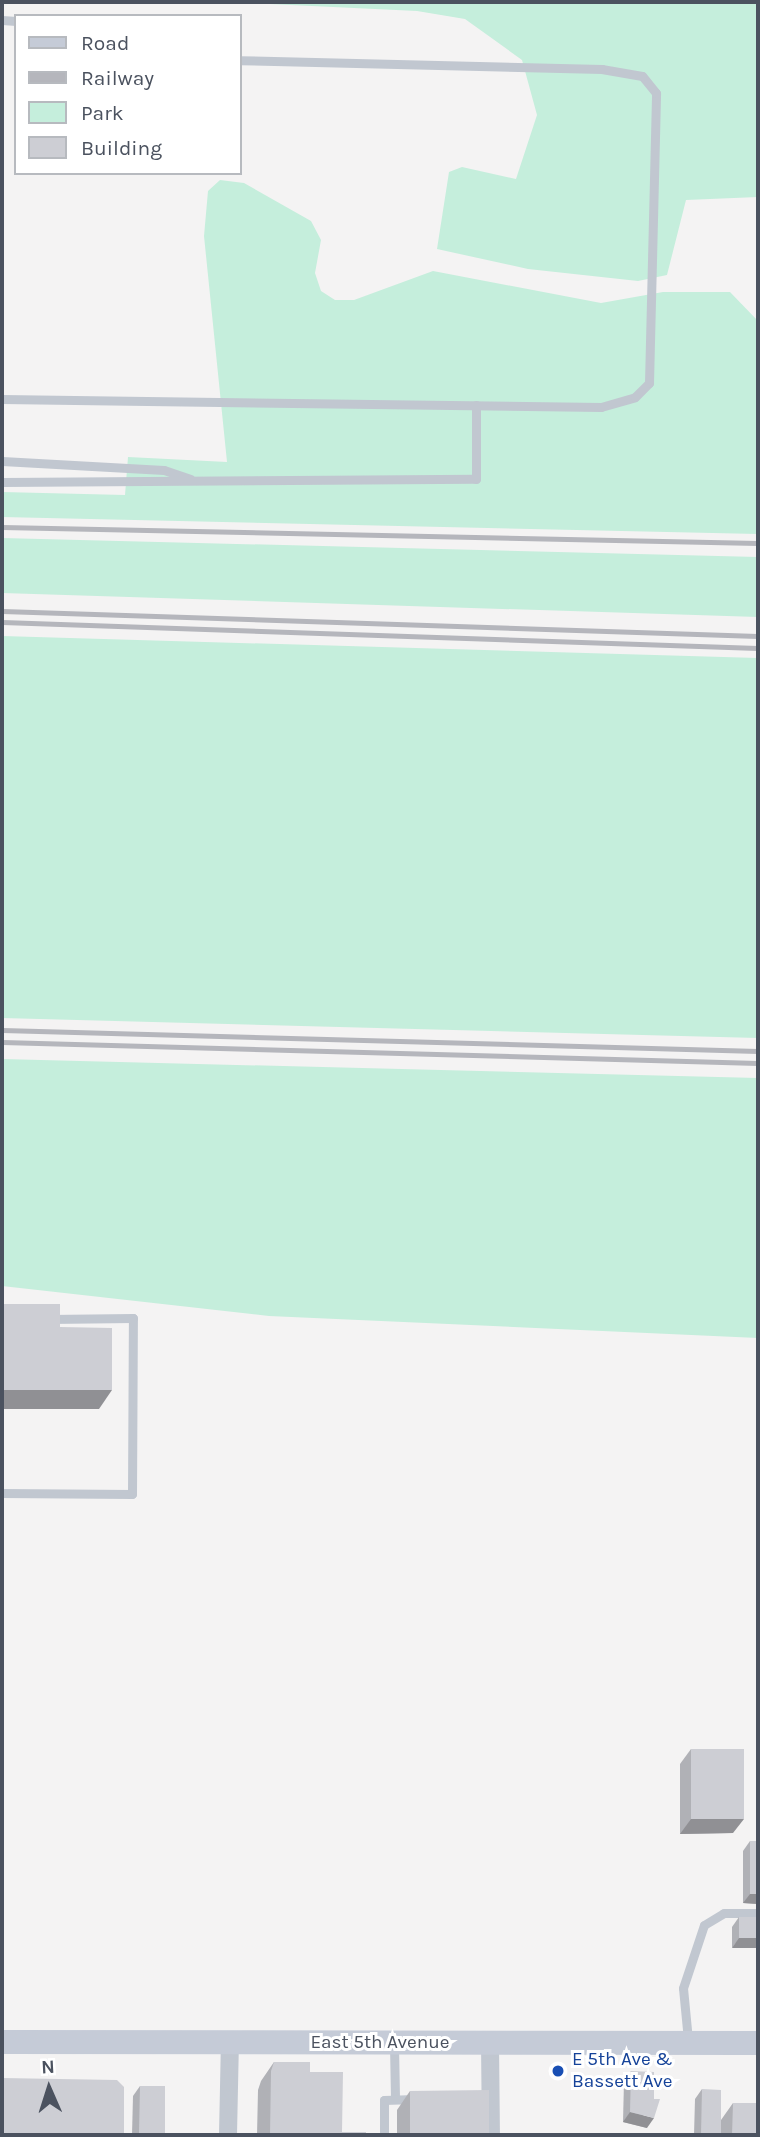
<!DOCTYPE html>
<style>
body{margin:0}
#map{position:relative;width:760px;height:2137px;overflow:hidden;background:#f4f3f3;font-family:Karla,sans-serif}
div>[style]{position:absolute}
.green>*{inset:0;background:#c5eedc}
.lane>*{height:9px;margin:-4.5px;padding:0 4.5px;transform-origin:4.5px;border-radius:4.5px;background:#c1c7d0}
.street>*{height:18px;margin:-9px;padding:0 9px;transform-origin:9px;border-radius:9px;background:#c1c7d0}
.secondary>*{height:24px;margin:-12px;padding:0 12px;transform-origin:12px;border-radius:12px;background:#c5cbd7}
.rail>*{height:5px;margin:-2.5px;padding:0 2.5px;transform-origin:2.5px;border-radius:2.5px;background:#b5b6bc}
.wall>*{inset:0;background:#b0b1b6}
.shaded-wall>*{inset:0;background:#909094}
.building>*{inset:0;background:#cdced4}
.dots>*{width:19px;height:19px;translate:-50% -50%;box-sizing:border-box;border:4px solid #fff;border-radius:50%}
span{translate:-50% -50%;white-space:nowrap;text-align:center;line-height:1.15;-webkit-text-stroke:6px #fff;paint-order:stroke}
.street-label{font-size:19px;color:#4b525f}
.transit-label{font-size:19px;color:#164399}
.left{translate:0 -50%;text-align:left}
.frame{position:absolute;inset:0;border:4px solid #4b525f;pointer-events:none}
.legend{position:absolute;left:14px;top:14px;width:228px;height:161px;box-sizing:border-box;background:#fff;border:2px solid #b7babf;margin:0;padding:9px 12px;list-style:none;font-size:21px;color:#4b525f}
.legend li{display:flex;align-items:center;gap:14px;height:35px}
.legend b{width:35px;border:2px solid #b7babf}
.north{position:absolute;left:14px;top:2053px;width:70px;height:70px;-webkit-text-stroke:5px #fff;paint-order:stroke;rotate:357deg;font-size:19px;font-weight:700;line-height:28px;text-align:center;color:#4b525f}
.north::after{content:'';display:block;margin:auto;width:24px;height:32px;background:#4b525f;clip-path:polygon(50% 0,100% 100%,50% 72%,0 100%)}
</style>
<div id="map">
<div class="green">
<div style="clip-path:polygon(226px 2px,758px 2px,758px 197px,686px 200px,667px 275px,638px 281px,528px 269px,437px 249px,449px 172px,462px 167px,516px 179px,537px 115px,522px 60px,465px 19px,417px 11px)"></div>
<div style="clip-path:polygon(220px 180px,244px 183px,311px 221px,321px 240px,315px 273px,321px 291px,335px 300px,354px 300px,433px 271px,601px 303px,663px 292px,730px 292px,758px 321px,758px 534px,2px 517px,2px 492px,125px 495px,128px 457px,227px 462px,204px 236px,208px 191px)"></div>
<div style="clip-path:polygon(2px 538px,758px 557px,758px 617px,2px 593px)"></div>
<div style="clip-path:polygon(2px 636px,758px 658px,758px 1038px,2px 1018px)"></div>
<div style="clip-path:polygon(2px 1059px,758px 1078px,758px 1338px,269px 1316px,2px 1286px)"></div>
</div>
<div class="lane">
<div style="left:2px;top:20px;width:14px;rotate:4deg"></div>
<div style="left:2px;top:399px;width:599px;rotate:0.77deg"></div>
<div style="left:601px;top:407px;width:35px;rotate:-16deg"></div>
<div style="left:635px;top:397px;width:20px;rotate:-45deg"></div>
<div style="left:649px;top:383px;width:290px;rotate:-88.6deg"></div>
<div style="left:656px;top:93px;width:22px;rotate:-129deg"></div>
<div style="left:642px;top:76px;width:41px;rotate:-170.1deg"></div>
<div style="left:602px;top:69px;width:362px;rotate:-178.6deg"></div>
<div style="left:2px;top:461px;width:162px;rotate:3.2deg"></div>
<div style="left:164px;top:470px;width:28px;rotate:19deg"></div>
<div style="left:2px;top:482px;width:474px;rotate:-0.4deg"></div>
<div style="left:476px;top:479px;width:74px;rotate:-90deg"></div>
<div style="left:2px;top:1493px;width:130px;rotate:0.4deg"></div>
<div style="left:132px;top:1494px;width:176px;rotate:-89.7deg"></div>
<div style="left:133px;top:1318px;width:84px;rotate:179.3deg"></div>
<div style="left:688px;top:2040px;width:52px;rotate:-95.5deg"></div>
<div style="left:683px;top:1988px;width:66px;rotate:-71.6deg"></div>
<div style="left:704px;top:1925px;width:23px;rotate:-31deg"></div>
<div style="left:724px;top:1913px;width:34px"></div>
<div style="left:394px;top:2045px;width:54px;rotate:88.9deg"></div>
<div style="left:384px;top:2135px;width:35px;rotate:-90deg"></div>
<div style="left:384px;top:2100px;width:31px;rotate:-2deg"></div>
</div>
<div class="street">
<div style="left:490px;top:2043px;width:92px;rotate:89.4deg"></div>
<div style="left:228px;top:2135px;width:92px;rotate:-88.8deg"></div>
</div>
<div class="secondary">
<div style="left:2px;top:2042px;width:756px;rotate:0.08deg"></div>
</div>
<div class="rail">
<div style="left:2px;top:527px;width:756px;rotate:1.21deg"></div>
<div style="left:2px;top:611px;width:756px;rotate:1.89deg"></div>
<div style="left:2px;top:622px;width:756px;rotate:1.97deg"></div>
<div style="left:2px;top:1030px;width:756px;rotate:1.59deg"></div>
<div style="left:2px;top:1042px;width:756px;rotate:1.59deg"></div>
</div>
<div class="wall">
<div style="clip-path:polygon(691px 1749px,733px 1833px,680px 1834px,680px 1764px)"></div>
<div style="clip-path:polygon(750px 1841px,758px 1841px,758px 1904px,743px 1903px,743px 1851px)"></div>
<div style="clip-path:polygon(739px 1917px,758px 1917px,732px 1948px,732px 1927px)"></div>
<div style="clip-path:polygon(274px 2062px,310px 2072px,342px 2132px,366px 2135px,257px 2135px,258px 2090px,261px 2081px)"></div>
<div style="clip-path:polygon(631px 2071px,647px 2128px,623px 2122px,624px 2081px)"></div>
<div style="clip-path:polygon(140px 2086px,165px 2134px,164px 2135px,132px 2135px,133px 2096px)"></div>
<div style="clip-path:polygon(702px 2089px,721px 2120px,733px 2103px,758px 2135px,694px 2135px,695px 2099px)"></div>
<div style="clip-path:polygon(410px 2091px,489px 2135px,397px 2135px,397px 2110px)"></div>
</div>
<div class="shaded-wall">
<div style="clip-path:polygon(2px 1390px,112px 1390px,99px 1409px,2px 1409px)"></div>
<div style="clip-path:polygon(691px 1819px,744px 1819px,733px 1833px,680px 1834px)"></div>
<div style="clip-path:polygon(750px 1894px,758px 1894px,758px 1904px,743px 1903px)"></div>
<div style="clip-path:polygon(739px 1938px,758px 1938px,758px 1948px,732px 1948px)"></div>
<div style="clip-path:polygon(630px 2112px,654px 2118px,647px 2128px,623px 2122px)"></div>
</div>
<div class="building">
<div style="clip-path:polygon(2px 1304px,60px 1304px,60px 1327px,112px 1328px,112px 1390px,2px 1390px)"></div>
<div style="clip-path:polygon(691px 1749px,744px 1749px,744px 1819px,691px 1819px)"></div>
<div style="clip-path:polygon(750px 1841px,758px 1841px,758px 1894px,750px 1894px)"></div>
<div style="clip-path:polygon(739px 1917px,758px 1917px,758px 1938px,739px 1938px)"></div>
<div style="clip-path:polygon(274px 2062px,310px 2062px,310px 2072px,343px 2072px,342px 2132px,366px 2132px,366px 2135px,270px 2135px,271px 2071px)"></div>
<div style="clip-path:polygon(631px 2071px,654px 2072px,654px 2099px,660px 2099px,654px 2118px,630px 2112px)"></div>
<div style="clip-path:polygon(2px 2078px,117px 2080px,124px 2087px,124px 2135px,2px 2135px)"></div>
<div style="clip-path:polygon(140px 2086px,165px 2086px,165px 2134px,139px 2134px)"></div>
<div style="clip-path:polygon(702px 2089px,721px 2090px,721px 2135px,701px 2135px)"></div>
<div style="clip-path:polygon(489px 2090px,489px 2135px,410px 2135px,410px 2091px)"></div>
<div style="clip-path:polygon(733px 2103px,758px 2103px,758px 2135px,732px 2135px)"></div>
</div>
<div class="dots">
<div style="left:558px;top:2071px;background:#1a4fb4"></div>
</div>
<div class="street-label">
<span style="left:380px;top:2043px">East 5th Avenue</span>
</div>
<div class="transit-label">
<span class="left" style="left:572px;top:2071px">E 5th Ave &amp;<br>Bassett Ave</span>
</div>
<div class="frame"></div>
<ul class="legend">
<li><b style="height:9px;background:#c5cbd7"></b>Road</li>
<li><b style="height:9px;background:#b5b6bc"></b>Railway</li>
<li><b style="height:19px;background:#c5eedc"></b>Park</li>
<li><b style="height:19px;background:#cdced4"></b>Building</li>
</ul>
<div class="north">N</div>
</div>
